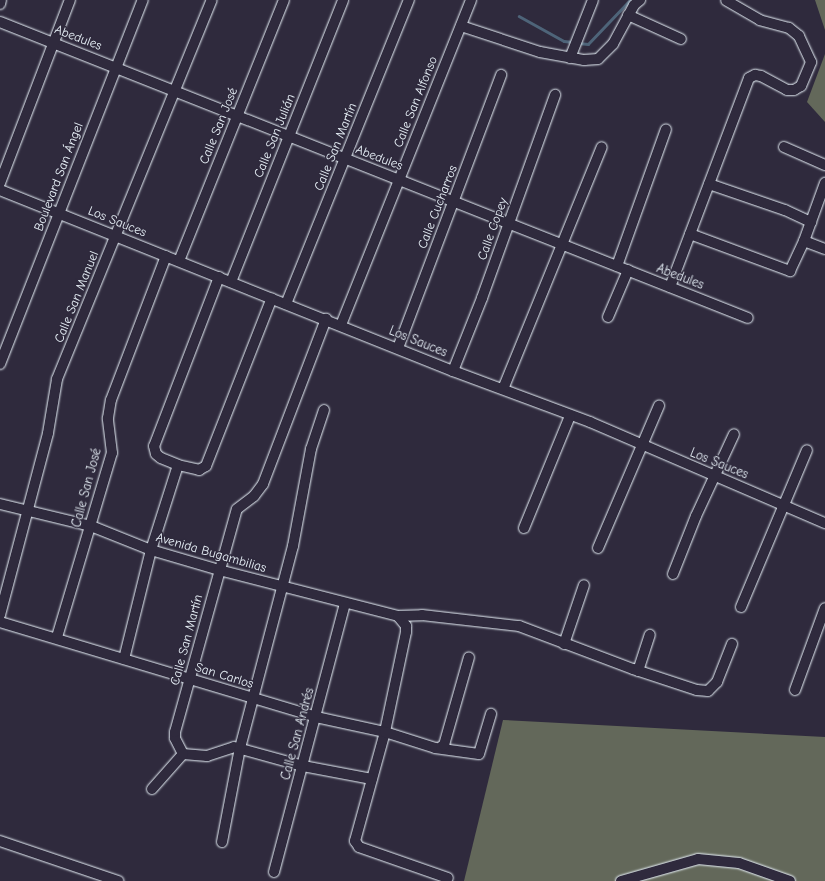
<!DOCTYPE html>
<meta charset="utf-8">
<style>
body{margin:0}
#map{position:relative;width:825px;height:881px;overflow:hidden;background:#2f2a3d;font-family:"Comic Neue",sans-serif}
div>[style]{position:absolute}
.green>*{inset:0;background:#63685a}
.stream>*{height:2.5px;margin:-1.25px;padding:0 1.25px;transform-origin:1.25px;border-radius:1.25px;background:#4e6479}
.roads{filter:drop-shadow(0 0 1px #e8f1f8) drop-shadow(0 0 1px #e8f1f8)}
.minor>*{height:10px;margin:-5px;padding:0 5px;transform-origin:5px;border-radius:5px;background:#2f2a3d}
span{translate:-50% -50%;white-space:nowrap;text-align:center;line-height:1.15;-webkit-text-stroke:3px #2f2a3d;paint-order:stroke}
.street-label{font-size:13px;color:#e8f1f8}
</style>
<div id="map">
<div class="green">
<div style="clip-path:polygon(815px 0,825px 0,825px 30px)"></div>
<div style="clip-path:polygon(825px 54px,825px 122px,807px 102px)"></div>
<div style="clip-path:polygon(503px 720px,825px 737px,825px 881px,464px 881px)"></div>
</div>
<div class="stream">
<div style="left:519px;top:16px;width:51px;rotate:29.1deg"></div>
<div style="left:564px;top:41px;width:9px;rotate:6deg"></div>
<div style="left:578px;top:43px;width:10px;rotate:6deg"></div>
<div style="left:588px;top:44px;width:61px;rotate:-46.3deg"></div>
</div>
<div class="roads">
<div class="minor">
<div style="left:0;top:4px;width:4px;rotate:-76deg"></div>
<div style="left:628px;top:15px;width:58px;rotate:24.4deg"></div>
<div style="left:0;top:22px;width:804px;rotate:21.59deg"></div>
<div style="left:461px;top:26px;width:83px;rotate:18.2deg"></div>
<div style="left:540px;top:52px;width:45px;rotate:10.3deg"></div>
<div style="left:584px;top:60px;width:14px;rotate:-4deg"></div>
<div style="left:598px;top:59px;width:21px;rotate:-45deg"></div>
<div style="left:613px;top:44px;width:44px;rotate:-61.7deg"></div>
<div style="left:634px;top:5px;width:8px;rotate:-40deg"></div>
<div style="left:570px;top:58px;width:62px;rotate:-68.4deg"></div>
<div style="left:784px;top:147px;width:45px;rotate:23.7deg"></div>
<div style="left:0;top:183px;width:196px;rotate:-69.1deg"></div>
<div style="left:709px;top:184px;width:80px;rotate:18.9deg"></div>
<div style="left:785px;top:210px;width:29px;rotate:25deg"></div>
<div style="left:0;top:190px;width:488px;rotate:21.8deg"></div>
<div style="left:453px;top:371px;width:146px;rotate:20.4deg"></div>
<div style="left:590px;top:422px;width:256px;rotate:23.3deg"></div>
<div style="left:690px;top:234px;width:107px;rotate:20.3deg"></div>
<div style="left:790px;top:271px;width:33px;rotate:-65deg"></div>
<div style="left:804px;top:241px;width:62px;rotate:-70.1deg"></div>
<div style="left:804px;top:241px;width:22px;rotate:21deg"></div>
<div style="left:179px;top:261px;width:281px;rotate:-68.1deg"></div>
<div style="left:617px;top:266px;width:145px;rotate:-70.3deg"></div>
<div style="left:219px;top:277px;width:181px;rotate:111deg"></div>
<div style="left:154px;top:446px;width:8px;rotate:76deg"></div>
<div style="left:156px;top:454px;width:6px;rotate:39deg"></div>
<div style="left:161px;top:458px;width:18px;rotate:22deg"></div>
<div style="left:178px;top:465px;width:22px;rotate:13deg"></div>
<div style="left:199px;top:470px;width:8px;rotate:-30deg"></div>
<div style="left:206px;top:466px;width:180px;rotate:-68.6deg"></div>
<div style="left:231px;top:282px;width:303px;rotate:-68.3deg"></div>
<div style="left:670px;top:287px;width:223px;rotate:-69.3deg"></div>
<div style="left:749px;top:78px;width:7px;rotate:-27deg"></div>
<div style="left:755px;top:75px;width:6px;rotate:9deg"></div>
<div style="left:761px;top:76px;width:30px;rotate:28deg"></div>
<div style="left:787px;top:90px;width:7px"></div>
<div style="left:794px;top:90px;width:8px;rotate:-30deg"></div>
<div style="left:801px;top:86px;width:26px;rotate:-67deg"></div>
<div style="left:811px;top:62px;width:29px;rotate:-115deg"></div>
<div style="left:799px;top:36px;width:13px;rotate:-141deg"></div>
<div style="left:789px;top:28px;width:30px;rotate:-165deg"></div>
<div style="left:760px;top:20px;width:39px;rotate:-150deg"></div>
<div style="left:286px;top:304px;width:328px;rotate:-68deg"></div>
<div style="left:608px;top:317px;width:51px;rotate:-66.9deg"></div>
<div style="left:341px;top:325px;width:350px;rotate:-68.2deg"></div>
<div style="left:398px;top:348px;width:292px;rotate:-69.3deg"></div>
<div style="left:0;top:364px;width:391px;rotate:-68.6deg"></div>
<div style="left:453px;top:371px;width:79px;rotate:-68.3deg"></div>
<div style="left:482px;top:298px;width:216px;rotate:-70.2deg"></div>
<div style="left:503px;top:389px;width:261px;rotate:-67.8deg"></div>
<div style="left:0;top:504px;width:94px;rotate:13.6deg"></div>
<div style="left:91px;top:526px;width:65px;rotate:21.8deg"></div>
<div style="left:151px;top:550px;width:71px;rotate:16.4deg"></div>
<div style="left:219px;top:570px;width:185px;rotate:14.4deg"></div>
<div style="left:398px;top:616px;width:13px;rotate:51deg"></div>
<div style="left:406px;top:626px;width:6px;rotate:90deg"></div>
<div style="left:406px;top:632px;width:102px;rotate:101.9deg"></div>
<div style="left:385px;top:732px;width:113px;rotate:105.4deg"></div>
<div style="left:355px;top:841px;width:7px;rotate:56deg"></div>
<div style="left:359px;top:847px;width:94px;rotate:19.2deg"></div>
<div style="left:524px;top:528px;width:121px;rotate:-67.7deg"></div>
<div style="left:598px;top:548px;width:155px;rotate:-66.8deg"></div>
<div style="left:673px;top:574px;width:62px;rotate:-68.4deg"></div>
<div style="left:696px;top:516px;width:90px;rotate:-65.1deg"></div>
<div style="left:741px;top:607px;width:170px;rotate:-67.2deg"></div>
<div style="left:0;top:615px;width:188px;rotate:-75.2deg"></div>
<div style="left:48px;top:433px;width:55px;rotate:-80.5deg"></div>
<div style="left:57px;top:379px;width:409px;rotate:-67.8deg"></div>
<div style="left:398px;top:616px;width:24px;rotate:-2deg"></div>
<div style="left:422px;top:615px;width:98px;rotate:6.5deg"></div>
<div style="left:519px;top:626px;width:122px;rotate:20.7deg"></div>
<div style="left:633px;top:669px;width:67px;rotate:18.2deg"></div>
<div style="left:697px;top:690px;width:11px;rotate:5deg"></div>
<div style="left:708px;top:691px;width:13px;rotate:-45deg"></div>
<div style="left:717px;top:682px;width:41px;rotate:-68.5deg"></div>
<div style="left:0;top:622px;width:330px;rotate:16.7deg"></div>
<div style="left:316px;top:717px;width:71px;rotate:12.3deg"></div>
<div style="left:385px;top:732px;width:52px;rotate:17.7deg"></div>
<div style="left:435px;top:748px;width:44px;rotate:7.8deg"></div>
<div style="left:479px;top:754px;width:42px;rotate:-73.3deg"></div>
<div style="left:57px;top:637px;width:192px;rotate:-73.4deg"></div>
<div style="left:112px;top:453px;width:35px;rotate:-97deg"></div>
<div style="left:108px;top:418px;width:18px;rotate:-81deg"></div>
<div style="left:111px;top:400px;width:154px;rotate:-69.1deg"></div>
<div style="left:564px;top:644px;width:62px;rotate:-71.3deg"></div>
<div style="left:124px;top:659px;width:112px;rotate:-76.1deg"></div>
<div style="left:151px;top:550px;width:89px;rotate:-72.4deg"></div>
<div style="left:638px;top:671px;width:38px;rotate:-72deg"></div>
<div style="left:795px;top:690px;width:87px;rotate:-69.9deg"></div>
<div style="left:441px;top:747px;width:4px;rotate:-34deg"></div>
<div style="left:444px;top:745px;width:91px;rotate:-74.1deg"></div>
<div style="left:183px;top:754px;width:24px;rotate:5deg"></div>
<div style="left:207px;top:756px;width:28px;rotate:-18deg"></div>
<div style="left:234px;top:747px;width:72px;rotate:15.4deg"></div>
<div style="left:303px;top:766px;width:70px;rotate:10.7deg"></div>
<div style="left:152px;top:789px;width:47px;rotate:-48.5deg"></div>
<div style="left:183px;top:754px;width:18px;rotate:-117deg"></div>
<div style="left:175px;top:738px;width:6px;rotate:-90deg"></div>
<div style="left:175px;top:732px;width:231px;rotate:-74.5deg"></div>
<div style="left:237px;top:509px;width:21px;rotate:-37deg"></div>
<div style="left:254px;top:496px;width:15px;rotate:-53deg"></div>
<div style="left:263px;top:484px;width:177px;rotate:-69.1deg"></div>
<div style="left:0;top:841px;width:125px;rotate:18.7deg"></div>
<div style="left:222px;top:842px;width:96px;rotate:-79.2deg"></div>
<div style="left:240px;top:748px;width:209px;rotate:-75.3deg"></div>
<div style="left:293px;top:546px;width:99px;rotate:-79.5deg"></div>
<div style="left:311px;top:449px;width:41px;rotate:-71.6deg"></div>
<div style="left:274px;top:872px;width:278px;rotate:-75.2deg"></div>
<div style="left:621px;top:881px;width:80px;rotate:-15.9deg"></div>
<div style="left:698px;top:859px;width:41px;rotate:5.6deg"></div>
<div style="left:739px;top:863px;width:54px;rotate:19.4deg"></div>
</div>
</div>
<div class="street-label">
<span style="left:78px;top:38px;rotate:21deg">Abedules</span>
<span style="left:416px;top:102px;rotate:-68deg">Calle San Alfonso</span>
<span style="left:219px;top:126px;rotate:-68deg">Calle San José</span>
<span style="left:275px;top:136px;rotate:-68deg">Calle San Julián</span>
<span style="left:336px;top:147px;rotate:-68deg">Calle San Martín</span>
<span style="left:379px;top:158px;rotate:21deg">Abedules</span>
<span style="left:59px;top:177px;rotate:-69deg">Boulevard San Ángel</span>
<span style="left:438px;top:207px;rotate:-69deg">Calle Cucharros</span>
<span style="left:117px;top:222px;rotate:22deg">Los Sauces</span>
<span style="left:493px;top:229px;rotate:-70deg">Calle Copey</span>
<span style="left:680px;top:277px;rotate:21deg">Abedules</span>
<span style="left:77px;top:297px;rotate:-68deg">Calle San Manuel</span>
<span style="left:418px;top:342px;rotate:22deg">Los Sauces</span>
<span style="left:719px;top:464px;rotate:22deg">Los Sauces</span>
<span style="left:87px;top:488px;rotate:-75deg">Calle San José</span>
<span style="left:211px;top:553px;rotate:16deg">Avenida Bugambilias</span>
<span style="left:187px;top:640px;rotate:-75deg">Calle San Martín</span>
<span style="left:224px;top:676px;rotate:17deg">San Carlos</span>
<span style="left:298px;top:734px;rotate:-75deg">Calle San Andrés</span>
</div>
</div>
